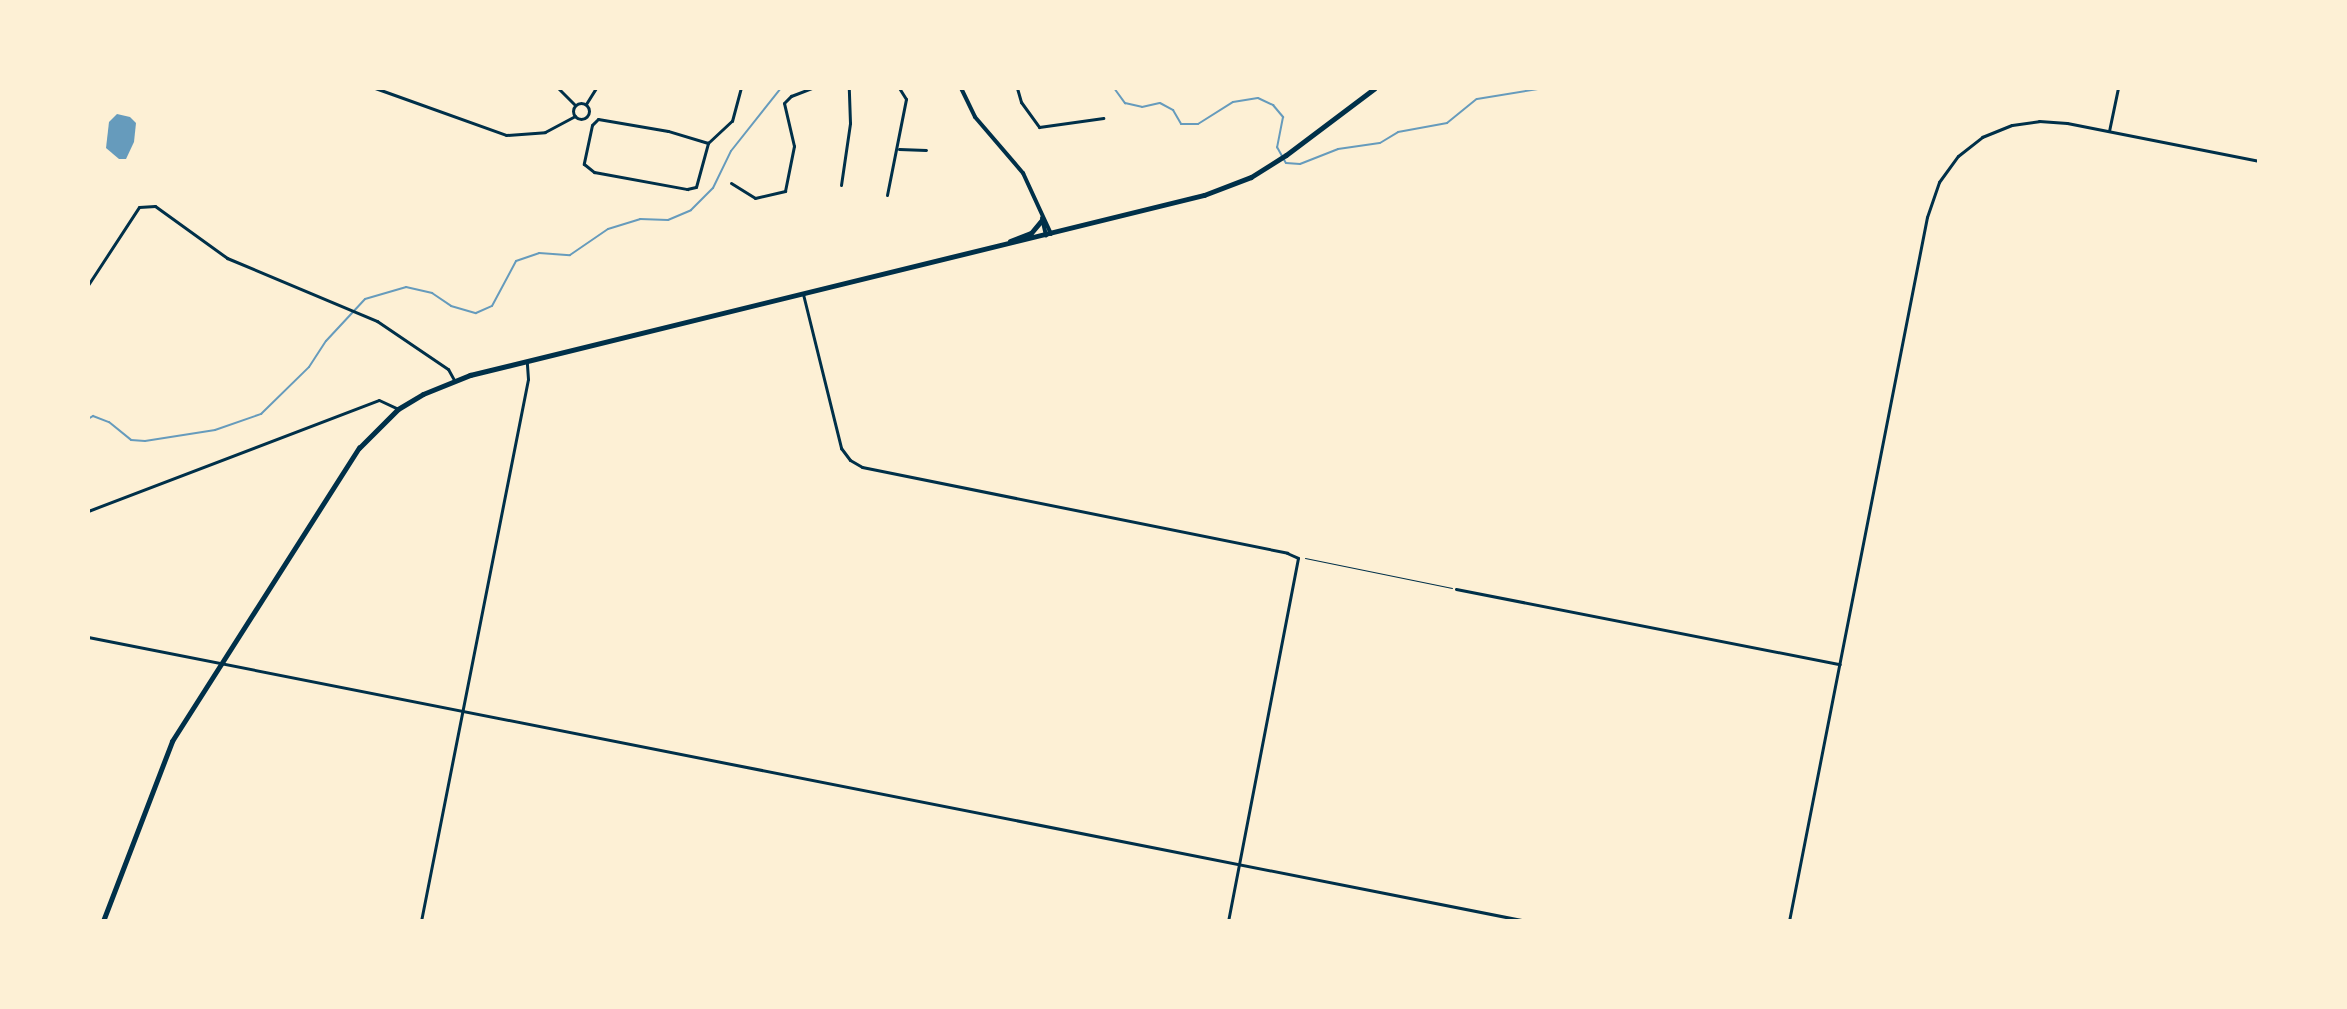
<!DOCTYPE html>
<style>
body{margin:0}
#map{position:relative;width:2347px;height:1009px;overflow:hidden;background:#fdf0d5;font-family:Montserrat,sans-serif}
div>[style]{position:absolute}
.water>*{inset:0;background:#669bbc}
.stream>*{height:2px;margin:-1px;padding:0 1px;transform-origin:1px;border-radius:1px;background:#669bbc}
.path>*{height:1px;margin:-0.5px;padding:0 0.5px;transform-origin:0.5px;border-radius:0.5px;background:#003049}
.minor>*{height:3px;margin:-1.5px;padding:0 1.5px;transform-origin:1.5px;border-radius:1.5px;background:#003049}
.minor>.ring{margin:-1.5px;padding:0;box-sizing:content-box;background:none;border:3px solid #003049;border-radius:50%}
.secondary>*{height:4px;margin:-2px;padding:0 2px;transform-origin:2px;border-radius:2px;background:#003049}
.primary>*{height:5px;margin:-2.5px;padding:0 2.5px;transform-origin:2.5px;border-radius:2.5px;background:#003049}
span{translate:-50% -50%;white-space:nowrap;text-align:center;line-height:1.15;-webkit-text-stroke:6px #fdf0d5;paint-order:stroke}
.frame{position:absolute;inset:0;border:90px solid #fdf0d5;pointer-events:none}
</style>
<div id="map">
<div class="water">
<div style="clip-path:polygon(117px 114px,130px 117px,136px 123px,134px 142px,126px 159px,119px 159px,106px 148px,109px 122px)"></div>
</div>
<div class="stream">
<div style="left:1114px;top:88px;width:19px;rotate:54deg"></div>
<div style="left:1125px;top:103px;width:17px;rotate:13deg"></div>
<div style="left:1142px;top:107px;width:18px;rotate:-13deg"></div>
<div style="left:1160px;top:103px;width:15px;rotate:28deg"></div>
<div style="left:1173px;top:110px;width:16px;rotate:60deg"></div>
<div style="left:1181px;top:124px;width:17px"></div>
<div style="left:1198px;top:124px;width:41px;rotate:-32.2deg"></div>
<div style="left:1233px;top:102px;width:25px;rotate:-9deg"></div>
<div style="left:1258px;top:98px;width:17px;rotate:25deg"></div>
<div style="left:1273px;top:105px;width:16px;rotate:50deg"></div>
<div style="left:1283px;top:117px;width:31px;rotate:101deg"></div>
<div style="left:1277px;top:147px;width:18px;rotate:61deg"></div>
<div style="left:1286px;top:163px;width:14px;rotate:4deg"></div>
<div style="left:1300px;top:164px;width:41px;rotate:-21.5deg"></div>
<div style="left:1338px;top:149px;width:42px;rotate:-8.1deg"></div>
<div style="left:1380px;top:143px;width:21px;rotate:-31deg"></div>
<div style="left:1398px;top:132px;width:50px;rotate:-10.4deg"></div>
<div style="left:1447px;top:123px;width:38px;rotate:-39deg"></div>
<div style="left:1477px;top:99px;width:68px;rotate:-9.3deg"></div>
<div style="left:88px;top:419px;width:6px;rotate:-31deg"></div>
<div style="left:93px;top:416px;width:17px;rotate:21deg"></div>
<div style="left:109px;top:422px;width:28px;rotate:39deg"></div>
<div style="left:131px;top:440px;width:14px;rotate:4deg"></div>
<div style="left:145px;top:441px;width:71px;rotate:-8.9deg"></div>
<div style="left:215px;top:430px;width:49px;rotate:-19.2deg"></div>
<div style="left:261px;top:414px;width:67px;rotate:-44.4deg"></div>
<div style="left:309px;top:367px;width:31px;rotate:-57deg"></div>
<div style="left:326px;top:341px;width:57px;rotate:-47.1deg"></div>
<div style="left:365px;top:299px;width:43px;rotate:-16.3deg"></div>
<div style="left:406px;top:287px;width:27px;rotate:13deg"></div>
<div style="left:432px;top:293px;width:23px;rotate:34deg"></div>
<div style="left:451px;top:306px;width:26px;rotate:16deg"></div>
<div style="left:476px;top:313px;width:17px;rotate:-24deg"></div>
<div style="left:492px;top:306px;width:51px;rotate:-61.9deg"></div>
<div style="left:516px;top:261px;width:24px;rotate:-19deg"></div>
<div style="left:539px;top:253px;width:31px;rotate:4deg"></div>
<div style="left:570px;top:255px;width:46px;rotate:-34.4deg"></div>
<div style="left:608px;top:229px;width:34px;rotate:-17deg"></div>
<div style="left:640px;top:219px;width:28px;rotate:2deg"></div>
<div style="left:668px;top:220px;width:25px;rotate:-23deg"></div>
<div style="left:691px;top:210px;width:31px;rotate:-45deg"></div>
<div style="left:713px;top:188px;width:41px;rotate:-64.1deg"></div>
<div style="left:731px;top:151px;width:80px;rotate:-51.6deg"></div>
</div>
<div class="path">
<div style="left:1305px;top:558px;width:150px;rotate:11.5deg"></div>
</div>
<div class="minor">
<div style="left:375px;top:88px;width:139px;rotate:19.7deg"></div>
<div style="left:506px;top:135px;width:39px;rotate:-4deg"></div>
<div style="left:545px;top:132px;width:34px;rotate:-28deg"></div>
<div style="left:558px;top:88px;width:24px;rotate:45deg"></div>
<div style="left:1017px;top:88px;width:15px;rotate:74deg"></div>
<div style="left:1021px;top:102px;width:31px;rotate:54deg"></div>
<div style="left:1039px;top:127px;width:65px;rotate:-8deg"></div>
<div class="ring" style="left:573px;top:103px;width:13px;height:13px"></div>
<div style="left:586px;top:104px;width:19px;rotate:-58deg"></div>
<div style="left:2109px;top:131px;width:44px;rotate:-78.2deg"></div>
<div style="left:708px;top:143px;width:42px;rotate:-163.3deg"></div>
<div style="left:668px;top:131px;width:71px;rotate:-170.3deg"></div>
<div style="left:598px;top:119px;width:8px;rotate:135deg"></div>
<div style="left:592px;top:125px;width:40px;rotate:102deg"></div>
<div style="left:584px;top:164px;width:13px;rotate:39deg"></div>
<div style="left:594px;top:172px;width:95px;rotate:10.4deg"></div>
<div style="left:687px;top:189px;width:9px;rotate:-13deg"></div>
<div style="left:696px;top:187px;width:46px;rotate:-74.7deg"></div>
<div style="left:708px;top:143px;width:33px;rotate:-43deg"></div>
<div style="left:732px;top:121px;width:34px;rotate:-75deg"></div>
<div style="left:899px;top:149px;width:27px;rotate:2deg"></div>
<div style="left:731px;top:183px;width:28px;rotate:32deg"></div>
<div style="left:755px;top:198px;width:31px;rotate:-13deg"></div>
<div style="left:785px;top:191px;width:46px;rotate:-78.7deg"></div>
<div style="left:794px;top:146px;width:44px;rotate:-103.1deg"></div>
<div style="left:784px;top:103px;width:10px;rotate:-45deg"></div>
<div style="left:791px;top:96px;width:22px;rotate:-21deg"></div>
<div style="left:841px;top:185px;width:63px;rotate:-81.7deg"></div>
<div style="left:850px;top:123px;width:35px;rotate:-92deg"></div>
<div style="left:887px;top:195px;width:98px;rotate:-78.8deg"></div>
<div style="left:906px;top:99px;width:13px;rotate:-122deg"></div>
<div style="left:88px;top:285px;width:93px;rotate:-56.8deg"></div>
<div style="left:139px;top:207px;width:16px;rotate:-4deg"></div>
<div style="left:155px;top:206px;width:89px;rotate:35.8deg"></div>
<div style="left:227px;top:258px;width:163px;rotate:22.8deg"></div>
<div style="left:377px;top:321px;width:86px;rotate:34.1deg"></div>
<div style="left:448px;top:369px;width:13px;rotate:61deg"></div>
<div style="left:803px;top:294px;width:159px;rotate:76.1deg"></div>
<div style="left:841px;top:448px;width:15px;rotate:53deg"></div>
<div style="left:850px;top:460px;width:14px;rotate:30deg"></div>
<div style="left:862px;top:467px;width:434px;rotate:11.4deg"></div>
<div style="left:1287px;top:553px;width:12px;rotate:24deg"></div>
<div style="left:1298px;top:558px;width:370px;rotate:100.9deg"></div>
<div style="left:88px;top:511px;width:311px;rotate:-20.9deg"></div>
<div style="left:379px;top:400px;width:21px;rotate:25deg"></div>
<div style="left:1456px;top:589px;width:391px;rotate:11.1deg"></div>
<div style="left:88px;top:637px;width:1466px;rotate:11.17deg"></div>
<div style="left:421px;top:921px;width:552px;rotate:-78.83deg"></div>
<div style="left:528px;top:379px;width:16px;rotate:-94deg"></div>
<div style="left:1789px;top:921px;width:717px;rotate:-78.91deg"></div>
<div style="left:1927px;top:217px;width:37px;rotate:-71deg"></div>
<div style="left:1939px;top:182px;width:32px;rotate:-54deg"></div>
<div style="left:1958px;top:156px;width:31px;rotate:-38deg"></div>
<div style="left:1982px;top:137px;width:32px;rotate:-22deg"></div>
<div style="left:2012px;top:125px;width:27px;rotate:-8deg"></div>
<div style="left:2039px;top:121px;width:28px;rotate:4deg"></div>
<div style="left:2067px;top:123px;width:196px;rotate:11.2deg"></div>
</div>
<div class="secondary">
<div style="left:961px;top:88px;width:32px;rotate:64deg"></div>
<div style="left:975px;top:117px;width:74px;rotate:49.4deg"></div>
<div style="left:1023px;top:173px;width:67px;rotate:65.3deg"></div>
<div style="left:1042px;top:218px;width:18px;rotate:77deg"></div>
</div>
<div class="primary">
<div style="left:1010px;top:241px;width:22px;rotate:-21deg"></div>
<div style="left:1031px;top:233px;width:17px;rotate:-50deg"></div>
<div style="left:103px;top:921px;width:193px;rotate:-69deg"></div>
<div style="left:172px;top:741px;width:348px;rotate:-57.5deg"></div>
<div style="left:359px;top:448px;width:55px;rotate:-45deg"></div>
<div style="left:398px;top:409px;width:29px;rotate:-31deg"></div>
<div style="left:423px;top:394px;width:51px;rotate:-22deg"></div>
<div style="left:470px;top:375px;width:756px;rotate:-13.78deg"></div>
<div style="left:1204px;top:195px;width:50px;rotate:-21deg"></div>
<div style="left:1251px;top:177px;width:41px;rotate:-32.2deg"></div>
<div style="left:1286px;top:155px;width:111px;rotate:-37deg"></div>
</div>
<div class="frame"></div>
</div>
